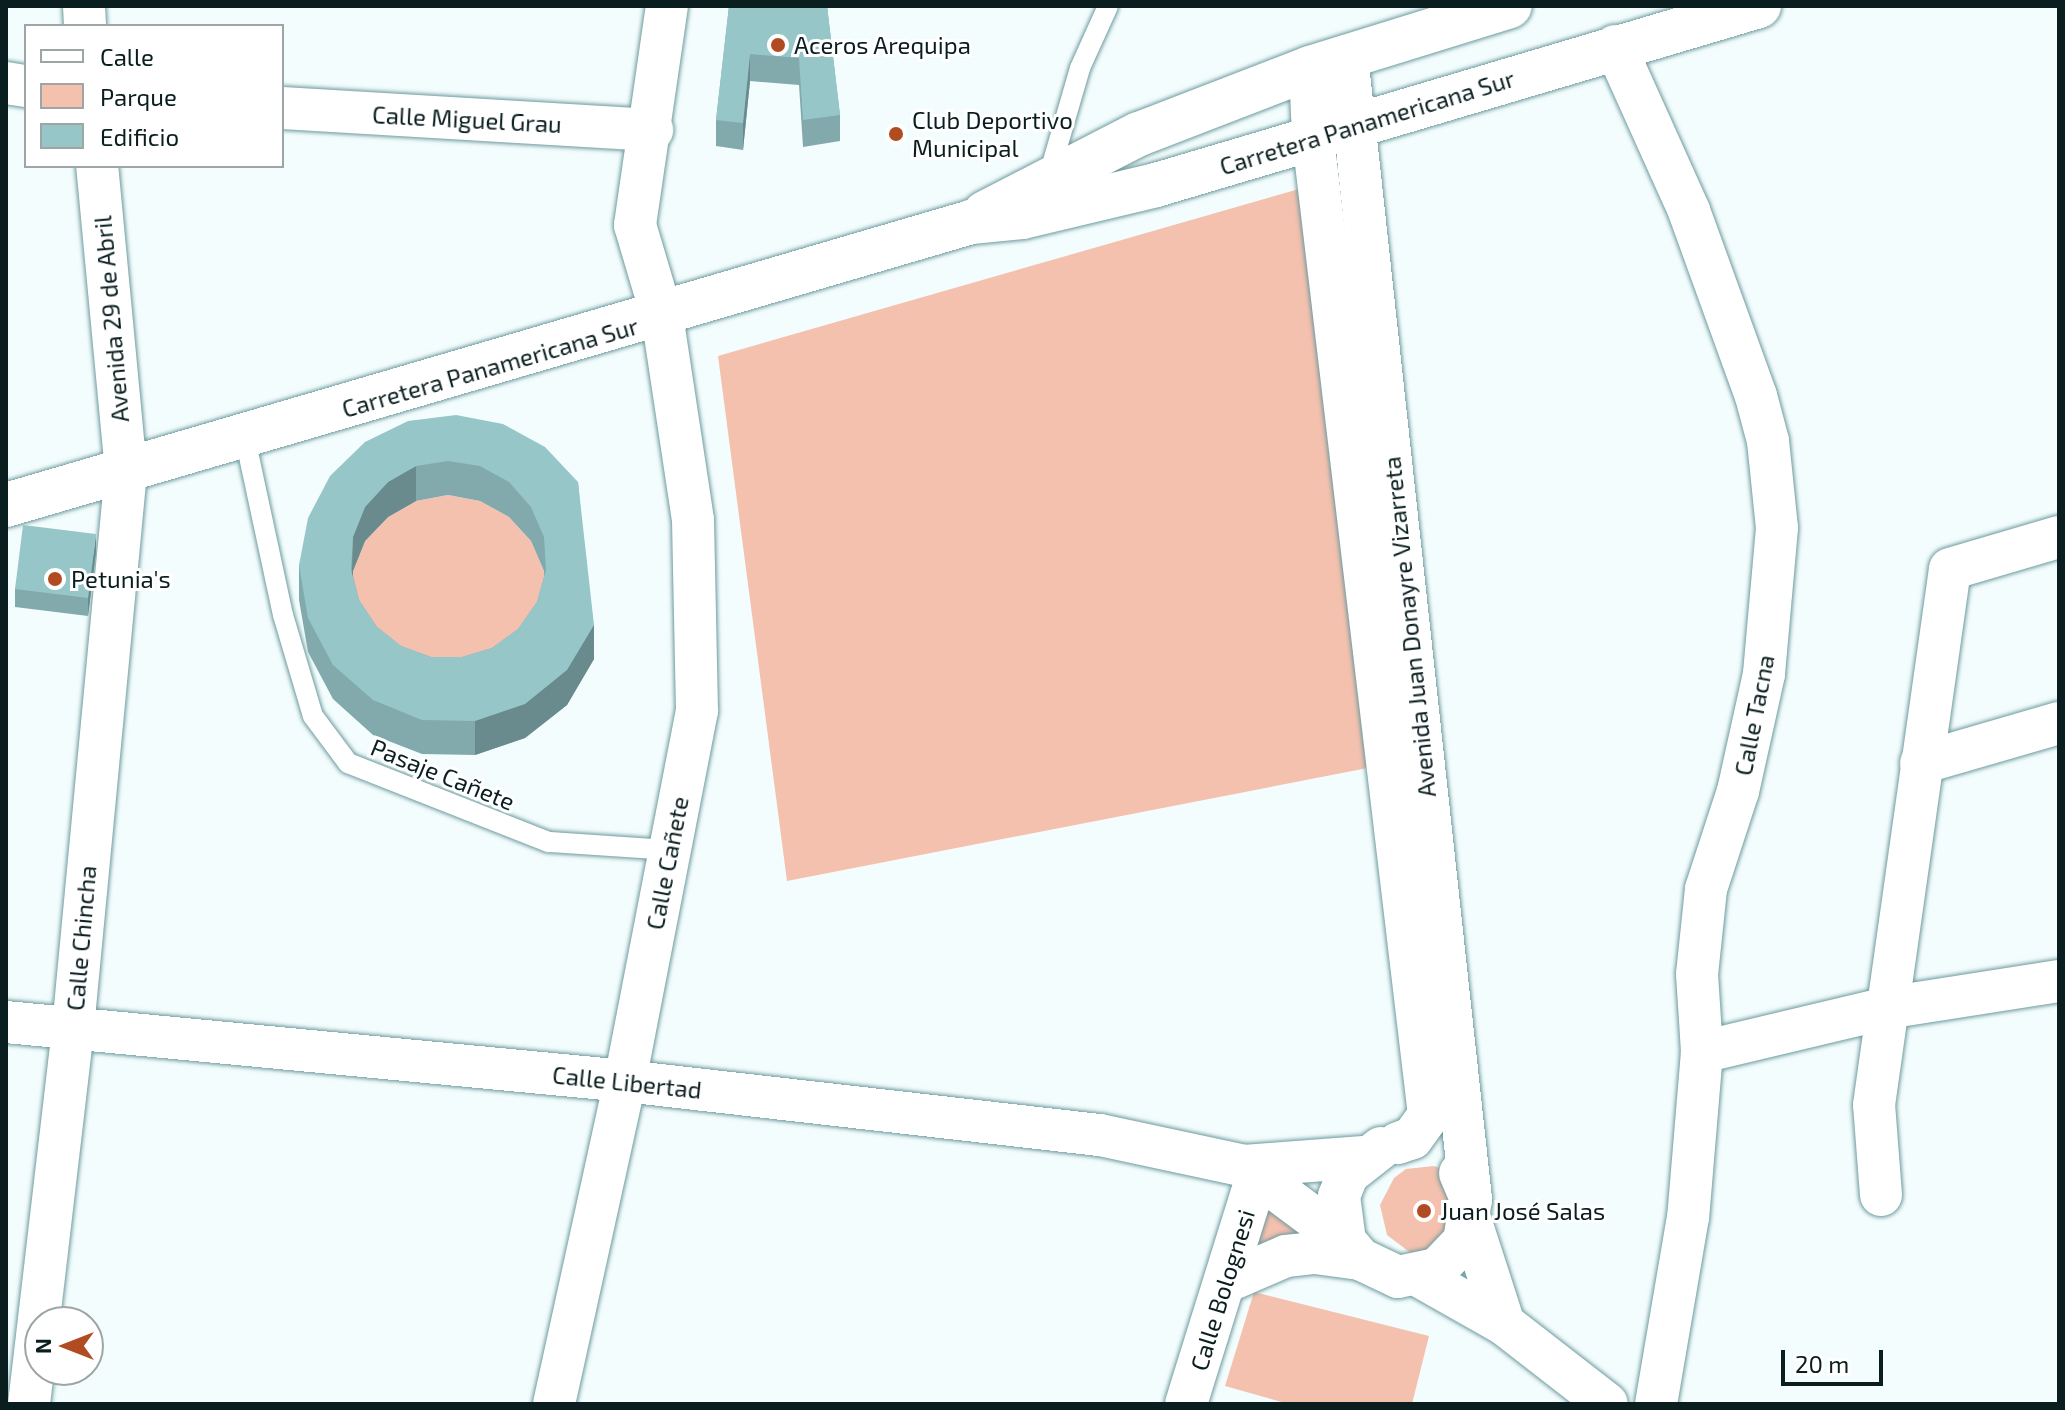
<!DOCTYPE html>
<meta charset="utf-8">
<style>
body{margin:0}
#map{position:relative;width:2065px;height:1410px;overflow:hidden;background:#f4fdfe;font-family:"Exo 2",sans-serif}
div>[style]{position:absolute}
.green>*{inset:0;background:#f5c1af}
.roads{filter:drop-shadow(0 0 2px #6d9b9e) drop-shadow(0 0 2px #6d9b9e)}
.service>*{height:20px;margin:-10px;padding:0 10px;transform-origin:10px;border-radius:10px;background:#fff}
.minor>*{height:42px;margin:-21px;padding:0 21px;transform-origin:21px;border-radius:21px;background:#fff}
.trunk>*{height:44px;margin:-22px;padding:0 22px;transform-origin:22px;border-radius:22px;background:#fff}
.wall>*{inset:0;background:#82aaad}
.shaded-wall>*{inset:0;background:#6a8b8d}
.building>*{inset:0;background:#97c6c9}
.dots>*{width:22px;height:22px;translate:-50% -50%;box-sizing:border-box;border:4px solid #fff;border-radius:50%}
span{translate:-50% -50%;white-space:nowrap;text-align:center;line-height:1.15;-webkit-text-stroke:6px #fff;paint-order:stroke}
.poi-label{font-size:24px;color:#0b1e1f}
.left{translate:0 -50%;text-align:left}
.street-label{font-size:24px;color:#0b1e1f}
.frame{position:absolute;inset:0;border:8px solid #0b1e1f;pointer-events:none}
.legend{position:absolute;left:24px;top:24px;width:260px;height:144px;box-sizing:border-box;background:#fff;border:2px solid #9da5a5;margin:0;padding:10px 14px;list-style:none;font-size:24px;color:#0b1e1f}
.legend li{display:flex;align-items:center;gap:16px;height:40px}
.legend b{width:40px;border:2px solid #9da5a5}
.north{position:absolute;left:24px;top:1306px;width:80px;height:80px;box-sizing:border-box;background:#fff;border:2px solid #9da5a5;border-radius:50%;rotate:270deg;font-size:22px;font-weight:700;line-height:32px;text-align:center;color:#0b1e1f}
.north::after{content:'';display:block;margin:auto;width:28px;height:36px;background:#b14b22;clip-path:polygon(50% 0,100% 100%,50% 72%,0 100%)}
.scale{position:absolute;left:1781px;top:1350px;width:102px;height:36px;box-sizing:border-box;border:4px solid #0b1e1f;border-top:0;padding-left:10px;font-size:24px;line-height:28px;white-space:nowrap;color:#0b1e1f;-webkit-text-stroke:6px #fff;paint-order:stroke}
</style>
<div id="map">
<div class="green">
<div style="clip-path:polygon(1313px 185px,1378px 766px,787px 881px,718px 356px)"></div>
<div style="clip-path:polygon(448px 495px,480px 501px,509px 517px,531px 541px,544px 571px,546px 605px,537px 636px,431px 691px,351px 605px,353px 571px,365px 541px,388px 517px,416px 501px)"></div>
<div style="clip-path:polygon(1434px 1166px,1447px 1171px,1454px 1245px,1412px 1254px,1387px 1235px,1380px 1205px,1394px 1178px,1406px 1169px)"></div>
<div style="clip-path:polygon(1264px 1202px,1316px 1237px,1250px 1256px)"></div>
<div style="clip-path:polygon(1254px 1292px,1429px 1336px,1412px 1404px,1289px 1404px,1225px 1386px)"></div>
</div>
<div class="roads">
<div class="service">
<div style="left:1049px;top:175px;width:111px;rotate:-73.8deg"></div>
<div style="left:1080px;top:68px;width:68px;rotate:-65.7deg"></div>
<div style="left:245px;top:438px;width:181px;rotate:77.9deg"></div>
<div style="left:283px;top:615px;width:105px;rotate:73.5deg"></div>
<div style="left:313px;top:716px;width:59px;rotate:53.3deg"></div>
<div style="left:348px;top:763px;width:216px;rotate:21.5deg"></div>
<div style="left:549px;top:842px;width:120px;rotate:3.8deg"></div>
</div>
<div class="minor">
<div style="left:84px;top:6px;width:20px;rotate:87deg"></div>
<div style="left:1615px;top:46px;width:181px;rotate:65.8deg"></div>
<div style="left:1689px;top:211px;width:197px;rotate:70.1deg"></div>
<div style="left:1756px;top:396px;width:47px;rotate:75.1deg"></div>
<div style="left:1768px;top:441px;width:87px;rotate:84.1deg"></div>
<div style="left:1777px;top:528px;width:147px;rotate:95.1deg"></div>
<div style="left:1764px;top:674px;width:120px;rotate:102.5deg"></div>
<div style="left:1738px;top:791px;width:103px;rotate:108.1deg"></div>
<div style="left:1706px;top:889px;width:85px;rotate:96deg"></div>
<div style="left:1697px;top:974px;width:78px;rotate:86.3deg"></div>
<div style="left:1702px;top:1052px;width:166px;rotate:94.8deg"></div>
<div style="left:1688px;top:1217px;width:190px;rotate:99.7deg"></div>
<div style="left:1347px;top:56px;width:1150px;rotate:83.81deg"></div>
<div style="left:1310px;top:68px;width:70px;rotate:87.5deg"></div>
<div style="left:1313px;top:138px;width:984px;rotate:83.23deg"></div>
<div style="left:1429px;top:1115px;width:29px;rotate:126deg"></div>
<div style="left:1412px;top:1138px;width:15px;rotate:160deg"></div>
<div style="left:6px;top:83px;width:20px;rotate:9deg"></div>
<div style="left:282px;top:108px;width:371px;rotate:3.4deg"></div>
<div style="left:1921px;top:763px;width:144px;rotate:-16.2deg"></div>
<div style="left:6px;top:1022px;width:622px;rotate:5.44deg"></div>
<div style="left:625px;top:1081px;width:478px;rotate:6.5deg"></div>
<div style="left:1100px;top:1135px;width:147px;rotate:12.1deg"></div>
<div style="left:1244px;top:1166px;width:120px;rotate:-4.3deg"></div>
<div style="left:1702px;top:1052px;width:189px;rotate:-13.4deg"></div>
<div style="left:1886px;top:1008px;width:175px;rotate:-8.9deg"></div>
<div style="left:1244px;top:1166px;width:126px;rotate:36.6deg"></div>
<div style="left:1345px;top:1241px;width:23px;rotate:50deg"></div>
<div style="left:1360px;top:1259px;width:42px;rotate:25.3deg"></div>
<div style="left:1398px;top:1277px;width:40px;rotate:-12deg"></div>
<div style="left:1437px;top:1269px;width:39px;rotate:-46deg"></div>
<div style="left:1464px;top:1241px;width:43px;rotate:-80.5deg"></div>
<div style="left:1471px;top:1199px;width:28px;rotate:-113deg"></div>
<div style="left:1881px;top:1195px;width:90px;rotate:-94.4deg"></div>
<div style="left:1874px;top:1105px;width:541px;rotate:-81.93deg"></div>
<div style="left:1950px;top:569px;width:114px;rotate:-16.4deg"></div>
<div style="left:1471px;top:1222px;width:107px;rotate:72.1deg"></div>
<div style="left:1345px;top:1241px;width:45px;rotate:-97.6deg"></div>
<div style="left:1339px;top:1196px;width:24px;rotate:-68deg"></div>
<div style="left:1348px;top:1174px;width:42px;rotate:-38.2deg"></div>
<div style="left:1419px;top:1276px;width:98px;rotate:29.5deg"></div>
<div style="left:1504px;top:1324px;width:130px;rotate:37.8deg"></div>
<div style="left:1228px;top:1281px;width:63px;rotate:-23.3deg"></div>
<div style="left:1286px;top:1256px;width:29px;rotate:-6deg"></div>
<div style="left:1315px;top:1253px;width:45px;rotate:7.6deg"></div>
<div style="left:29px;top:1404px;width:379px;rotate:-83.3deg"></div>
<div style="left:73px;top:1028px;width:560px;rotate:-84.56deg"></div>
<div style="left:126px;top:471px;width:306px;rotate:-95.4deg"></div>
<div style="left:554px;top:1404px;width:331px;rotate:-77.6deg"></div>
<div style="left:625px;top:1081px;width:377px;rotate:-79deg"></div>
<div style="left:697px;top:711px;width:191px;rotate:-91.2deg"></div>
<div style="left:693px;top:520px;width:206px;rotate:-98.6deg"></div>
<div style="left:662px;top:316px;width:95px;rotate:-106.5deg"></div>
<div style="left:635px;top:225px;width:221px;rotate:-81.7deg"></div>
<div style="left:1186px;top:1404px;width:239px;rotate:-72.7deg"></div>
</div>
<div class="trunk">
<div style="left:985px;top:213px;width:173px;rotate:-27.2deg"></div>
<div style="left:1139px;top:134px;width:183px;rotate:-21.1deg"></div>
<div style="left:1310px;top:68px;width:209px;rotate:-17.2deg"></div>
<div style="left:6px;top:505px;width:1006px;rotate:-16.34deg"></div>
<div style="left:971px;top:222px;width:51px;rotate:-5.6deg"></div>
<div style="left:1022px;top:217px;width:138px;rotate:-13.4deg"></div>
<div style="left:1156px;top:185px;width:629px;rotate:-16.53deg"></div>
</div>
</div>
<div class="wall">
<div style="clip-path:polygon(729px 6px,827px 6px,840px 115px,840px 141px,803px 147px,799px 85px,750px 81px,743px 150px,716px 146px,716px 120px)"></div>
<div style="clip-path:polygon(evenodd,365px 442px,578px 482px,594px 659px,567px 705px,525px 738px,475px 755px,422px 754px,373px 735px,333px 699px,308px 652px,299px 600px,299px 565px,365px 442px,448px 495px,480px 501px,509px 517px,531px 541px,544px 571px,544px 577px,537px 602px,518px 629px,492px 648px,462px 657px,431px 657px,401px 646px,377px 627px,359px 600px,353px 576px,353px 571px,365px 541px,388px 517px,416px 501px,448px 495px)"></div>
<div style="clip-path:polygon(96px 552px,88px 616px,15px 607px,15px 589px)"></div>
</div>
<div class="shaded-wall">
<div style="clip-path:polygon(750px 54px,750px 81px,743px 150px,743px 123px)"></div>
<div style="clip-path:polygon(6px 412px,8px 412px,8px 430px,6px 430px)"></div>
<div style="clip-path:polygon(416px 466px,416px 501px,388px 517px,365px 541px,353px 571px,351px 605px,353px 537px,365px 507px,388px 482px)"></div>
<div style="clip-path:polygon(96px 534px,96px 552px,88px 616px,88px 598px)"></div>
<div style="clip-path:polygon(594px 625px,594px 659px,567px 705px,525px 738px,475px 755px,475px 721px)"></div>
</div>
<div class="building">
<div style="clip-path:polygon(729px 6px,827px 6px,840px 115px,803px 120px,799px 58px,750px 54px,743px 123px,716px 120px)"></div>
<div style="clip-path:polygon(evenodd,456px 415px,503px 424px,545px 447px,578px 482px,594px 625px,567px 670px,525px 704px,475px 721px,422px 720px,373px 700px,333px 665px,308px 618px,299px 565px,308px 518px,330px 476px,365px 442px,408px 421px,456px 415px,448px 461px,480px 466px,509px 482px,531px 507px,544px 537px,546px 570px,537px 602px,518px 629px,492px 648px,462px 657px,431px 657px,401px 646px,377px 627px,359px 600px,351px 570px,353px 537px,365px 507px,388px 482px,416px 466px,448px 461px)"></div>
<div style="clip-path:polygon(23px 525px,96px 534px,88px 598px,15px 589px)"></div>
</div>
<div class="dots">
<div style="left:778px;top:45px;background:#b14b22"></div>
<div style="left:896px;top:134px;background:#b14b22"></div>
<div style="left:55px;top:579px;background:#b14b22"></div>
<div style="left:1424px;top:1211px;background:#b14b22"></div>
</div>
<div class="poi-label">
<span class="left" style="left:794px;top:45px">Aceros Arequipa</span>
<span class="left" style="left:912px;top:134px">Club Deportivo<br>Municipal</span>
<span class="left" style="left:71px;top:579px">Petunia's</span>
<span class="left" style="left:1440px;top:1211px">Juan José Salas</span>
</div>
<div class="street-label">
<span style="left:467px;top:119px;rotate:3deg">Calle Miguel Grau</span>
<span style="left:1367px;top:122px;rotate:-17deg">Carretera Panamericana Sur</span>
<span style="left:111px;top:319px;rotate:-95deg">Avenida 29 de Abril</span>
<span style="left:490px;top:367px;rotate:-16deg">Carretera Panamericana Sur</span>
<span style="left:1409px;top:627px;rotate:-96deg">Avenida Juan Donayre Vizarreta</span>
<span style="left:1754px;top:715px;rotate:-79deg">Calle Tacna</span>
<span style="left:443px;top:774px;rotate:22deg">Pasaje Cañete</span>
<span style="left:667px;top:863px;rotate:-79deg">Calle Cañete</span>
<span style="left:81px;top:938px;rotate:-85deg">Calle Chincha</span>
<span style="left:627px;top:1082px;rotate:6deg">Calle Libertad</span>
<span style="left:1222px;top:1290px;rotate:-73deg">Calle Bolognesi</span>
</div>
<div class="frame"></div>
<ul class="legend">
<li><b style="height:10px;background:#fff"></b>Calle</li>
<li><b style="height:22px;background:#f5c1af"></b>Parque</li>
<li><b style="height:22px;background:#97c6c9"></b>Edificio</li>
</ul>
<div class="north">N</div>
<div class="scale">20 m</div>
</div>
